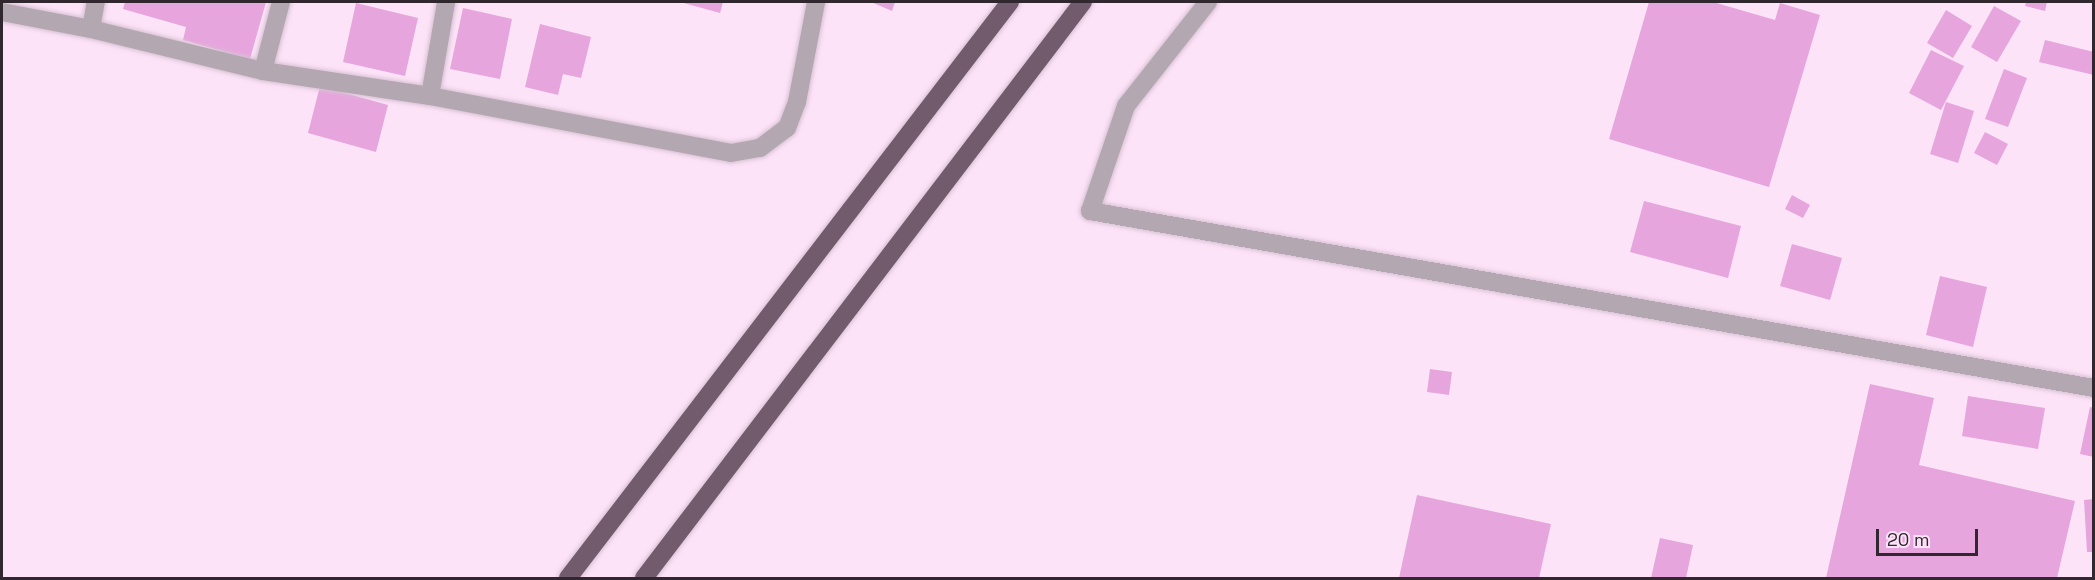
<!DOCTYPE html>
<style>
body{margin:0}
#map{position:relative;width:2095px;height:580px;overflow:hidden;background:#fde3f8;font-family:"Space Grotesk",sans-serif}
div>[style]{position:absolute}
.building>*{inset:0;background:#e7a5dd}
.roads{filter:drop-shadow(0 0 2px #d8c1d4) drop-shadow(0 0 2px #d8c1d4)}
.street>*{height:18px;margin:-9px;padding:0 9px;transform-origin:9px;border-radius:9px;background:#b3a8b1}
.highway>*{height:18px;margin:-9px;padding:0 9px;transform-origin:9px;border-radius:9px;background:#715b6d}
span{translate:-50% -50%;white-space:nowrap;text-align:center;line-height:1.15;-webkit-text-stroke:5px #fde3f8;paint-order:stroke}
.frame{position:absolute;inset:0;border:3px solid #31272f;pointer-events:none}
.scale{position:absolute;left:1876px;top:529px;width:102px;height:27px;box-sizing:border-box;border:3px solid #31272f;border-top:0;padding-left:8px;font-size:18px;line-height:21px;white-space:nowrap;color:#31272f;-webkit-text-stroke:4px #fde3f8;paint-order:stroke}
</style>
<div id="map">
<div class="building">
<div style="clip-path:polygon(125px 2px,266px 2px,250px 59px,183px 40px,186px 27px,123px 9px)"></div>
<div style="clip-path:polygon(680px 2px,723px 2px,720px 13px)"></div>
<div style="clip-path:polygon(871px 2px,895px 2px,892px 11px)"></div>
<div style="clip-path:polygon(1649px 2px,1713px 2px,1775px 20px,1780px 3px,1820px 15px,1769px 187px,1609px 139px)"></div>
<div style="clip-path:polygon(2026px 2px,2047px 2px,2045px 11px,2025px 6px)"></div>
<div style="clip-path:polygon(356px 3px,418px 18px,405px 76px,343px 62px)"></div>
<div style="clip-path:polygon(1994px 6px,2021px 21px,1997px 62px,1971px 47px)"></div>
<div style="clip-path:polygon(463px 8px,512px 19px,500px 79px,450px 69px)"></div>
<div style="clip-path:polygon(1946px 10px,1972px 26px,1953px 58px,1927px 43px)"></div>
<div style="clip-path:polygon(540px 24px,591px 37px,581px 78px,563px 74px,558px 95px,525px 87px)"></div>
<div style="clip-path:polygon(2045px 40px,2094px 52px,2094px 75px,2039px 62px)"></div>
<div style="clip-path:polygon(1931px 50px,1964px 66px,1941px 110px,1909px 93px)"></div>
<div style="clip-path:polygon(2004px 69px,2027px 78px,2008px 127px,1985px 119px)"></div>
<div style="clip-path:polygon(320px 86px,388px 105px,376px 152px,308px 133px)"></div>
<div style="clip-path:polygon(1946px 102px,1974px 111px,1958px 163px,1930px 154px)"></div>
<div style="clip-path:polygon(1985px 132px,2008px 144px,1997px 165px,1974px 153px)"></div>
<div style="clip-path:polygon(1792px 195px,1810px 205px,1803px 218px,1785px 209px)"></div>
<div style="clip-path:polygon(1644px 201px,1741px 226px,1728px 278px,1630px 252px)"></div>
<div style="clip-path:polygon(1792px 244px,1842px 258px,1830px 300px,1780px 286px)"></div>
<div style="clip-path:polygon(1940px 276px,1987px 287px,1973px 347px,1926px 335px)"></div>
<div style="clip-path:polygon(1430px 369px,1452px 372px,1449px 395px,1427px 392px)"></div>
<div style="clip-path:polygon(1870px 384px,1934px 398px,1919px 465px,2075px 501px,2057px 578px,1826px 578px)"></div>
<div style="clip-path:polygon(1968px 396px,2045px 408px,2038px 449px,1962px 436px)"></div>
<div style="clip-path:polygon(2090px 407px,2094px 408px,2094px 457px,2080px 454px)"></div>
<div style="clip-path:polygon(1417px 495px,1551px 524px,1539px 578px,1399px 578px)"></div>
<div style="clip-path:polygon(2094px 499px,2094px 552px,2087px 552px,2084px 500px)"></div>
<div style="clip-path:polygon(1660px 538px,1693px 545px,1686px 578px,1651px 578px)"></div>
</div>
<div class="roads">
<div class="street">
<div style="left:1208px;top:2px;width:132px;rotate:128.3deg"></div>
<div style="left:1126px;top:106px;width:111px;rotate:108.9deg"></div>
<div style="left:1090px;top:211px;width:1019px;rotate:10deg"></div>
<div style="left:2px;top:12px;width:91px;rotate:10.8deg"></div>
<div style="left:91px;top:29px;width:177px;rotate:13.7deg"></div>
<div style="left:263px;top:71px;width:169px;rotate:8.5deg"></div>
<div style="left:430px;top:96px;width:306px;rotate:10.7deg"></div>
<div style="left:731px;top:153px;width:29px;rotate:-10deg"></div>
<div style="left:760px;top:148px;width:34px;rotate:-37deg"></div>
<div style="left:787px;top:128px;width:28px;rotate:-69deg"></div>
<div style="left:797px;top:102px;width:102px;rotate:-79.2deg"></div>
<div style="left:91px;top:29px;width:27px;rotate:-80deg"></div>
<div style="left:263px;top:71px;width:71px;rotate:-75.4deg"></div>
<div style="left:430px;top:96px;width:95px;rotate:-80.3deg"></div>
</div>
<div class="highway">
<div style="left:568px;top:578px;width:726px;rotate:-52.5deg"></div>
<div style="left:644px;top:578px;width:724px;rotate:-52.69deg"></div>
</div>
</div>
<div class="frame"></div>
<div class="scale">20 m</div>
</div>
